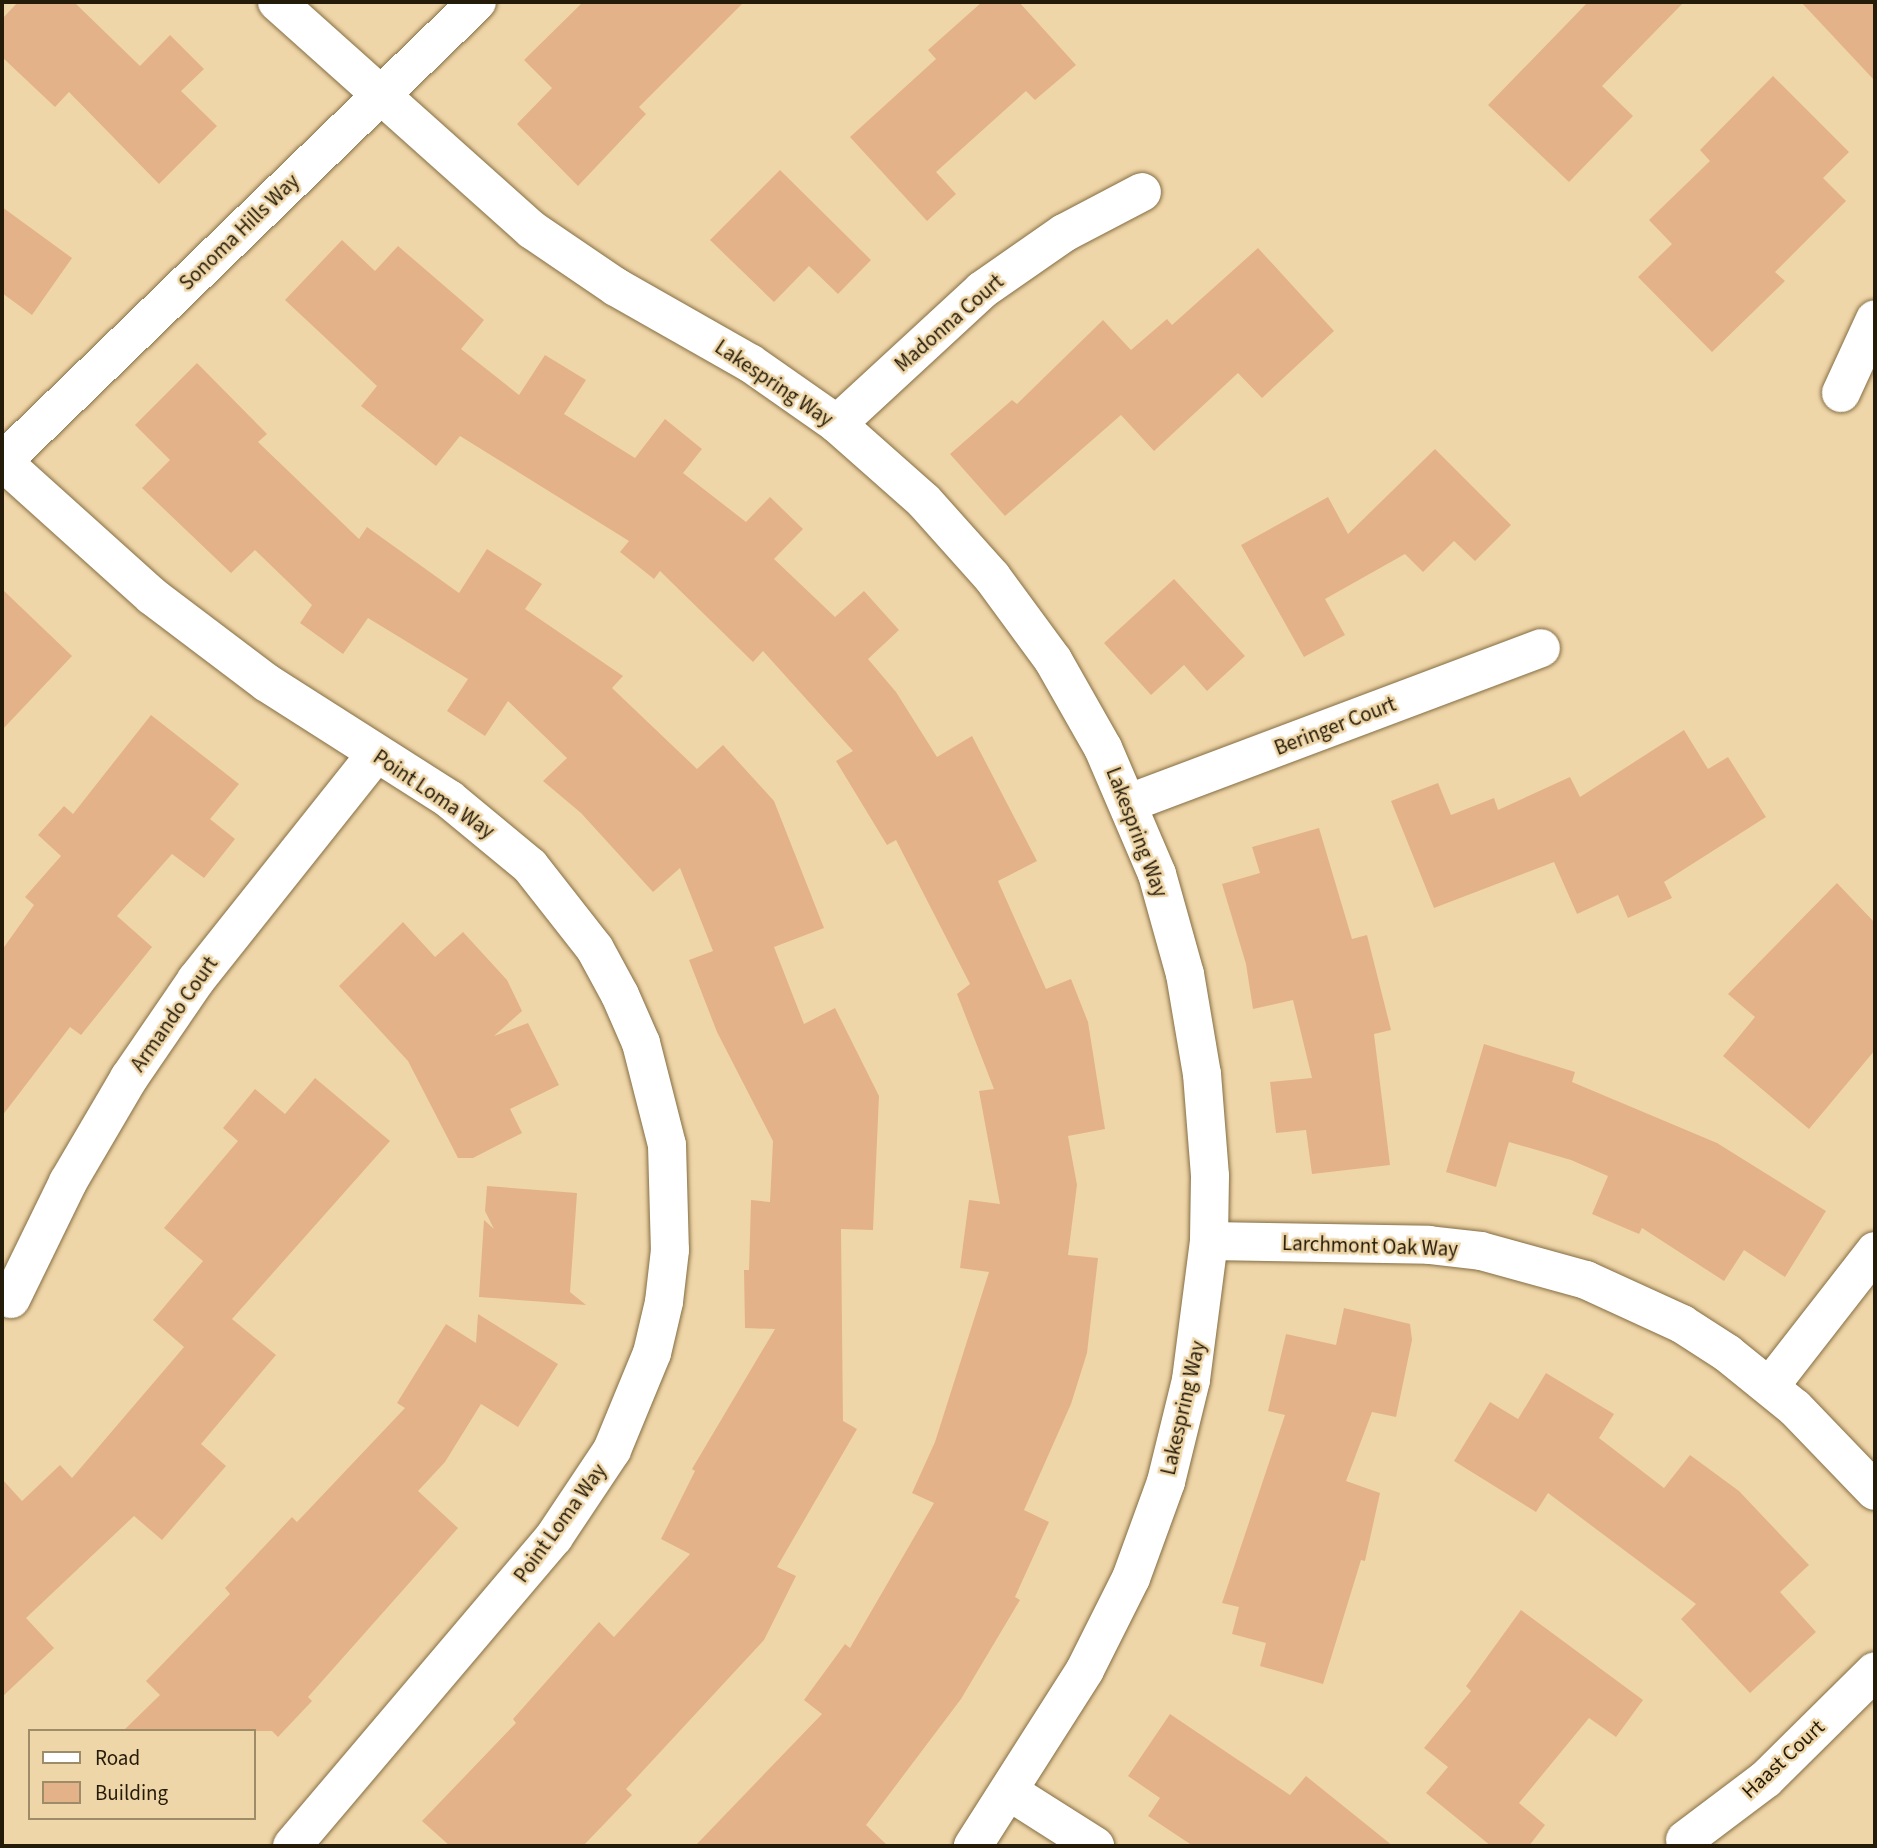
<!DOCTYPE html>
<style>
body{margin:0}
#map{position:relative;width:1877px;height:1848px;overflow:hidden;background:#efd6a8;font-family:"Source Sans 3",sans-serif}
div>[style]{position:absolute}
.building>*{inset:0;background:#e4b288}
.roads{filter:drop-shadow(0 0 2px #856e44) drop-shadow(0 0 2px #856e44)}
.minor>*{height:38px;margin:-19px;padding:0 19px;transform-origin:19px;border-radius:19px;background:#fff}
span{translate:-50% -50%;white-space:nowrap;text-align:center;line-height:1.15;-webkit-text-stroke:5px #efd6a8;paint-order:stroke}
.street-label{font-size:21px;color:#241b09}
.frame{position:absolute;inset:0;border:4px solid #241b09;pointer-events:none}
.legend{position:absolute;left:28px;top:1729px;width:228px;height:91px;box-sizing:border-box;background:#efd6a8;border:2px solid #9e8b68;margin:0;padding:9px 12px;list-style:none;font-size:21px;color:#241b09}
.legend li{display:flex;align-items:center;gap:14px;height:35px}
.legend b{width:35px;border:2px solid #9e8b68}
</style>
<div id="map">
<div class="building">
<div style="clip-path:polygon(18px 2px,74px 2px,140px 66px,170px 35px,204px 69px,181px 91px,217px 126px,159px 184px,69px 92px,55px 107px,2px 57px,2px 19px)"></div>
<div style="clip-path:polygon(583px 2px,744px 2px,639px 107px,646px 114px,578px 186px,517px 124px,552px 88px,524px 60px)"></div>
<div style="clip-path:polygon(982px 2px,1019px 2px,1076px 65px,1035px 100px,1026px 91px,936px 172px,956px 194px,927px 221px,850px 137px,936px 59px,928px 50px)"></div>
<div style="clip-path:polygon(1588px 2px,1684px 2px,1602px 86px,1633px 116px,1569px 182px,1488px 105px)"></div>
<div style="clip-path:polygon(1801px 2px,1875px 2px,1875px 81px)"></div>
<div style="clip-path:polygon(1773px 76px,1849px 152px,1823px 178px,1846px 201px,1775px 272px,1785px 281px,1712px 352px,1638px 277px,1672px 244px,1649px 220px,1710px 161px,1700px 150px)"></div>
<div style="clip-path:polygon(780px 170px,871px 260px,838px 294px,809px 266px,774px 302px,710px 240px)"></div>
<div style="clip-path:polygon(2px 207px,72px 258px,32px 315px,2px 293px)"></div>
<div style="clip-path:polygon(342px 240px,375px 271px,398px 246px,484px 320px,461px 349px,519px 395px,545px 355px,586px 380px,564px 414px,635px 458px,665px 419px,702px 449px,683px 473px,746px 522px,770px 497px,803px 529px,774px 559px,835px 617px,864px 591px,899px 630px,868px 659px,896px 692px,937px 757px,972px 736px,1037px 861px,998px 881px,1046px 989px,1071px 979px,1088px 1022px,1105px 1129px,1068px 1136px,1077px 1185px,1068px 1255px,1098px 1258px,1087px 1353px,1071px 1404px,1024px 1510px,1049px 1522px,1015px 1597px,1020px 1600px,961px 1699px,866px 1825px,888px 1846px,695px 1846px,822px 1714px,804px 1700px,845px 1644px,850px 1648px,934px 1503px,912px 1493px,935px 1442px,989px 1272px,960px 1268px,969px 1200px,1000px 1204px,979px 1091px,994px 1089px,957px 994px,970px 984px,896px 840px,887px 845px,836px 761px,853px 751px,763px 651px,753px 662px,660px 571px,654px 579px,620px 552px,629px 541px,460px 436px,436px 466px,361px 406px,377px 386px,285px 300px)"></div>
<div style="clip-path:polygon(1258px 248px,1334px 331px,1262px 398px,1238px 373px,1154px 451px,1121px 415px,1005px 516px,950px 454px,1012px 400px,1017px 404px,1103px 320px,1131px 350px,1167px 319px,1172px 325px)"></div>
<div style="clip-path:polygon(197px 363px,267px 434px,258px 442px,359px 539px,367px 527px,459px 593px,487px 549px,542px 584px,525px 609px,623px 676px,612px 688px,697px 769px,723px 745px,774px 801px,824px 928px,774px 947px,804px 1024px,835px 1008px,879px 1096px,873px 1230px,841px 1229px,843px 1421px,857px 1429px,777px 1567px,796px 1576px,764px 1640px,626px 1789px,632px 1795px,583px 1846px,450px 1846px,422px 1821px,516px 1723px,513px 1719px,599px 1622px,614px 1637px,690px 1554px,661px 1539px,695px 1471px,692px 1469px,775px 1329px,745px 1328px,744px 1270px,749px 1270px,751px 1200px,770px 1202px,773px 1141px,717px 1032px,689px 960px,713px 951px,680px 868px,653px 892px,581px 813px,543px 781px,567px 758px,508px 701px,485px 736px,447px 711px,468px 679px,368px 618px,343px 654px,300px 623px,312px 605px,255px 550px,231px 573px,142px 488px,170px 460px,135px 425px)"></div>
<div style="clip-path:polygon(1435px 449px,1511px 525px,1475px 561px,1454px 541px,1423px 572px,1405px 554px,1325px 599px,1345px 635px,1304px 657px,1241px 545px,1328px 497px,1348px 534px)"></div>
<div style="clip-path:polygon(1174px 579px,1245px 656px,1207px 691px,1184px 665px,1151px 695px,1104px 643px)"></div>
<div style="clip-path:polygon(2px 589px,72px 656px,2px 730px)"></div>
<div style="clip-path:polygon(151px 715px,239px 784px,210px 819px,235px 839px,204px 878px,172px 854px,117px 916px,152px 947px,81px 1035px,70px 1027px,2px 1116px,2px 950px,34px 905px,25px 897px,61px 856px,38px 835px,64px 806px,73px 814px)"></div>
<div style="clip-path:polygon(1684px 730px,1708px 769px,1728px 757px,1766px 817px,1664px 882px,1672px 898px,1628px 918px,1618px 895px,1577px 914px,1554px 862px,1434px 908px,1391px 801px,1438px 783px,1451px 815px,1494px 798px,1498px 810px,1570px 777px,1580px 797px)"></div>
<div style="clip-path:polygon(1319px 828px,1352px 939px,1367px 935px,1391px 1030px,1374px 1034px,1390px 1165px,1312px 1174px,1306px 1130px,1276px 1133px,1270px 1082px,1312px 1078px,1293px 1000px,1253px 1009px,1246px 964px,1222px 884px,1260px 873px,1252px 847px)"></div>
<div style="clip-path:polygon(1837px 883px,1875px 923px,1875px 1050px,1809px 1129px,1723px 1056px,1755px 1017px,1728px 994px)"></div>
<div style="clip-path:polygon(403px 922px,435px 957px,463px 932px,507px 980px,522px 1011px,494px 1036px,528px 1023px,559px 1085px,510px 1109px,522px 1133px,473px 1158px,458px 1158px,408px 1061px,339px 986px)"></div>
<div style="clip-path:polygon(1484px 1044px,1575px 1072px,1572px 1082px,1717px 1143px,1826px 1211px,1785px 1277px,1744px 1250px,1724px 1281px,1642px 1228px,1639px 1234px,1592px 1214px,1608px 1176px,1571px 1160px,1509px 1142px,1496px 1187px,1446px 1172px)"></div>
<div style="clip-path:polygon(315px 1078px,390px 1141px,232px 1319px,276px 1355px,201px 1444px,226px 1466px,162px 1540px,134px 1516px,26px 1618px,54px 1648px,2px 1697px,2px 1479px,22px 1501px,60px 1465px,72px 1478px,184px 1347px,153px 1320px,203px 1261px,164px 1228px,238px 1141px,223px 1128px,255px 1089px,285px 1114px)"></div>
<div style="clip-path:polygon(487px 1186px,577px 1193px,570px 1292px,586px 1305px,479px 1297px,484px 1220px,494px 1229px,485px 1211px)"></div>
<div style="clip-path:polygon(1344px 1308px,1410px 1324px,1412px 1340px,1396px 1417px,1372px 1412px,1346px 1481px,1380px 1493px,1365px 1561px,1361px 1560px,1323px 1684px,1260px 1666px,1266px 1643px,1232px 1634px,1239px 1607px,1222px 1603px,1285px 1415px,1268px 1411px,1286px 1334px,1336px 1345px)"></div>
<div style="clip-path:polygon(478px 1314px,558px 1364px,518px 1427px,481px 1404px,445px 1462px,418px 1491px,458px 1528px,308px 1697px,312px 1701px,278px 1737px,272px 1731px,123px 1731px,160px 1695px,146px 1681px,230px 1594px,225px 1588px,292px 1517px,297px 1522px,405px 1408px,397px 1403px,446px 1324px,476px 1343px)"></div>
<div style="clip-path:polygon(1546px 1373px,1614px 1414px,1599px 1438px,1664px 1488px,1690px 1455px,1739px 1491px,1809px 1565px,1780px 1592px,1816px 1632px,1750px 1693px,1681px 1619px,1696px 1604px,1548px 1493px,1536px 1512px,1454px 1461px,1490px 1402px,1518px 1419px)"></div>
<div style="clip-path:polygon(1521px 1610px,1643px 1700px,1616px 1737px,1589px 1718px,1519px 1803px,1545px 1825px,1529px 1846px,1491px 1846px,1426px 1793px,1448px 1767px,1424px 1748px,1471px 1691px,1466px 1686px)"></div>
<div style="clip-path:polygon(1170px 1714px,1290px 1795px,1306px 1776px,1393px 1846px,1193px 1846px,1148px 1816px,1160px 1798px,1128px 1776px)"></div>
</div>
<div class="roads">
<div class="minor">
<div style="left:277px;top:2px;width:342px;rotate:41.8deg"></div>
<div style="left:532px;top:230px;width:102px;rotate:34.2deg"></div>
<div style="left:616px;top:287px;width:154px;rotate:29.6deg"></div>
<div style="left:750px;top:363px;width:106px;rotate:35deg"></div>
<div style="left:837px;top:424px;width:116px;rotate:41.5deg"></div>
<div style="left:924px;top:501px;width:102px;rotate:48.2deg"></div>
<div style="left:992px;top:577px;width:103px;rotate:53.7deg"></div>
<div style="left:1053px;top:660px;width:101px;rotate:60.4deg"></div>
<div style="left:1103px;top:748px;width:137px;rotate:66.8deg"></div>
<div style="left:1157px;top:874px;width:104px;rotate:74.4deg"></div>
<div style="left:1185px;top:974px;width:101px;rotate:80.4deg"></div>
<div style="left:1202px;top:1074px;width:102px;rotate:85.5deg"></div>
<div style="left:1210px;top:1176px;width:65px;rotate:90.9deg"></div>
<div style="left:1209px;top:1241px;width:140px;rotate:97.4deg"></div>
<div style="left:1191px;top:1380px;width:105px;rotate:103.8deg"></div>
<div style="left:1166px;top:1482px;width:102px;rotate:110deg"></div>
<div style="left:1131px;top:1578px;width:103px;rotate:116.6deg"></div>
<div style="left:1085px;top:1670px;width:209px;rotate:122.5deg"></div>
<div style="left:1841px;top:393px;width:81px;rotate:-65.3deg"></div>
<div style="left:837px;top:424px;width:197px;rotate:-42.7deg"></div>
<div style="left:982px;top:290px;width:100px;rotate:-34.8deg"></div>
<div style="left:1064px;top:233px;width:88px;rotate:-27.7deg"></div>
<div style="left:2px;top:461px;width:202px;rotate:42deg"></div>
<div style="left:152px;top:596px;width:144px;rotate:37.1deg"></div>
<div style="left:267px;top:683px;width:216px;rotate:32.5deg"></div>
<div style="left:449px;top:799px;width:105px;rotate:39.6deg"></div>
<div style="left:530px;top:866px;width:105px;rotate:51.9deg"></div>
<div style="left:595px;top:949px;width:52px;rotate:61.5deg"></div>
<div style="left:620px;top:995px;width:52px;rotate:66.4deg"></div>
<div style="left:641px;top:1043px;width:105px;rotate:75.7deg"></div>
<div style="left:667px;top:1145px;width:105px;rotate:88.4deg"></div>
<div style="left:670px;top:1250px;width:52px;rotate:96.6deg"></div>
<div style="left:664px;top:1302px;width:52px;rotate:103.2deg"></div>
<div style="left:652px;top:1353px;width:105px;rotate:112.4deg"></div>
<div style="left:612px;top:1450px;width:105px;rotate:123.7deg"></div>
<div style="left:554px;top:1537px;width:405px;rotate:130.3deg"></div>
<div style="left:2px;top:462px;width:661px;rotate:-44.08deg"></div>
<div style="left:1129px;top:803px;width:440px;rotate:-20.6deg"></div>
<div style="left:1209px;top:1241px;width:220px;rotate:1deg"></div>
<div style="left:1429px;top:1245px;width:52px;rotate:6.6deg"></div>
<div style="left:1481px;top:1251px;width:109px;rotate:15.4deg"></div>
<div style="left:1586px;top:1280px;width:106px;rotate:24.6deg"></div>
<div style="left:1682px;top:1324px;width:54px;rotate:32.8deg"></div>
<div style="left:1727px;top:1353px;width:87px;rotate:39deg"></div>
<div style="left:1795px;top:1408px;width:115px;rotate:46.1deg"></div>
<div style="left:11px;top:1299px;width:130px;rotate:-64deg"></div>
<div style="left:68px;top:1182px;width:121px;rotate:-59.6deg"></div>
<div style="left:129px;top:1078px;width:119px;rotate:-55.6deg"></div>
<div style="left:196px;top:980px;width:289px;rotate:-51.5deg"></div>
<div style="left:1770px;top:1386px;width:171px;rotate:-52.1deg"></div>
<div style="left:1010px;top:1792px;width:101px;rotate:32.4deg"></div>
<div style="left:1685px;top:1840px;width:101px;rotate:-37deg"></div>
<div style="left:1766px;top:1779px;width:153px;rotate:-44.7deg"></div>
</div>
</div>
<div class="street-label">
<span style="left:239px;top:232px;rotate:-44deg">Sonoma Hills Way</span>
<span style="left:949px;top:323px;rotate:-41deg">Madonna Court</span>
<span style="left:774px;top:383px;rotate:34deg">Lakespring Way</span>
<span style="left:1335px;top:726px;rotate:-21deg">Beringer Court</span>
<span style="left:434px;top:794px;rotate:34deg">Point Loma Way</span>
<span style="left:1137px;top:832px;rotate:69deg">Lakespring Way</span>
<span style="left:174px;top:1014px;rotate:-55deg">Armando Court</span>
<span style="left:1370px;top:1246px;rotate:2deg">Larchmont Oak Way</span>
<span style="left:1183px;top:1408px;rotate:-77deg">Lakespring Way</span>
<span style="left:560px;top:1523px;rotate:-54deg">Point Loma Way</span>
<span style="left:1783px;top:1759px;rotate:-43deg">Haast Court</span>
</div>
<div class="frame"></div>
<ul class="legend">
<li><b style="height:9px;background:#fff"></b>Road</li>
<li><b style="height:19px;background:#e4b288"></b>Building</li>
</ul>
</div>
